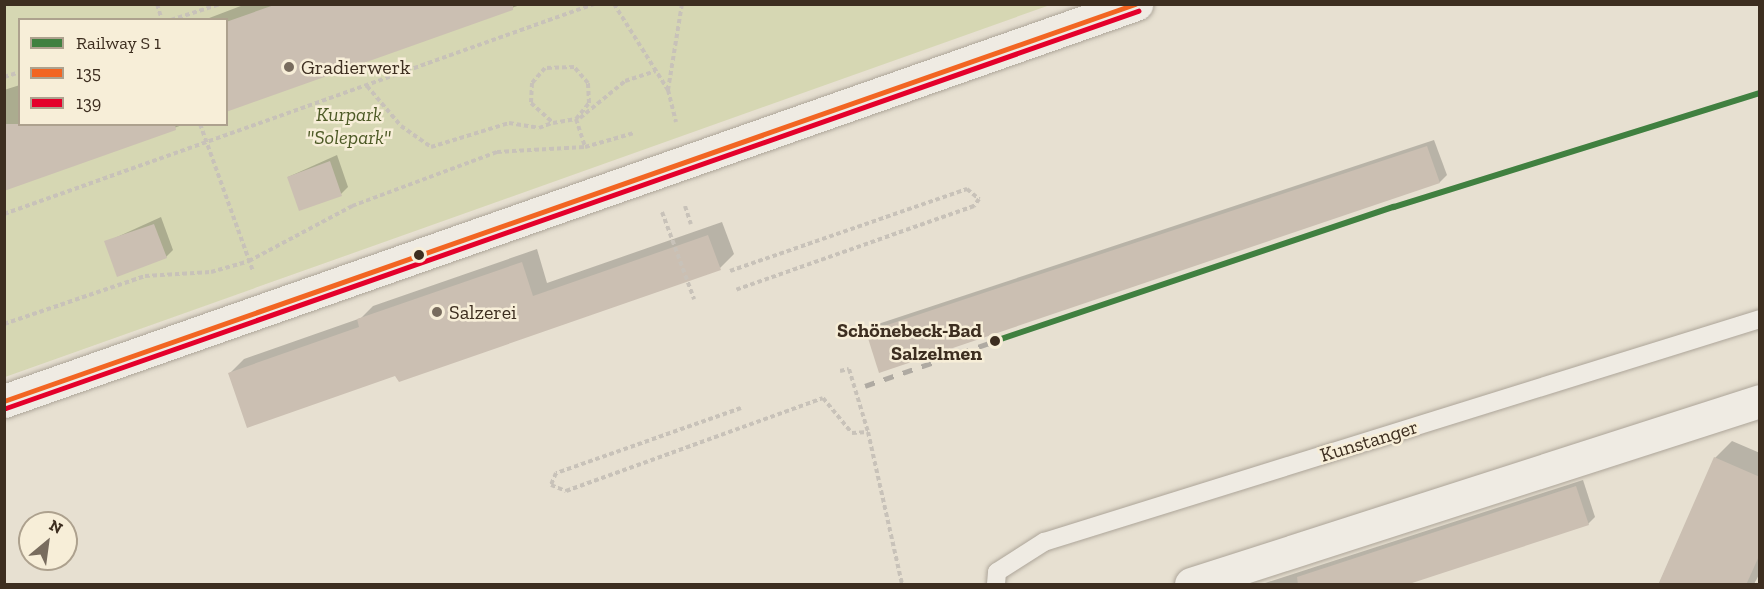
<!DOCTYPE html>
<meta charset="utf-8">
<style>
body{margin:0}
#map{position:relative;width:1764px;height:589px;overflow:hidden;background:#e7e0d1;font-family:"Zilla Slab",serif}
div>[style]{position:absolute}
.green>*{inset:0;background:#d6d7b3}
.shadow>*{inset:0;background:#0003}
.building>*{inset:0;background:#cbbfb2}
.path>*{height:4px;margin-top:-2px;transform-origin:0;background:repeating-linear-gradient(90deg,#c8c2b9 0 4.5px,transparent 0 7.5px)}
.roads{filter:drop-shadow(0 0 2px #ada599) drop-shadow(0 0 2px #ada599)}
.service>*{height:18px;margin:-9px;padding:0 9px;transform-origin:9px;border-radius:9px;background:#efebe3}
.minor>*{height:33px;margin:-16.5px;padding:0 16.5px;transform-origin:16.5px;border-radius:16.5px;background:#efebe3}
.tertiary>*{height:33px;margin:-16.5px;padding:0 16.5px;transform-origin:16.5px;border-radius:16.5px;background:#efebe3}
.rail>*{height:4.5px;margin-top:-2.25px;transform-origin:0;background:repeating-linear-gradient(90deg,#afaaa2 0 10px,transparent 0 20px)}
.bus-1>*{height:4.5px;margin:-2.25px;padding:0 2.25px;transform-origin:2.25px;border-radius:2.25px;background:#f26522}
.bus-2>*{height:4.5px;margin:-2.25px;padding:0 2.25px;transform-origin:2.25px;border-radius:2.25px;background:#e4002b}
.rail-1>*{height:6px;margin:-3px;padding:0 3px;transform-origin:3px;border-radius:3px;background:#408040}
.dots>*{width:16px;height:16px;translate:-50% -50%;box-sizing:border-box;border:3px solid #f7eed8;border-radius:50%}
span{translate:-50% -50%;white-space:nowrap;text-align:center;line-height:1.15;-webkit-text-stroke:5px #f7eed8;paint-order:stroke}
.poi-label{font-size:20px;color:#3d2e20}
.left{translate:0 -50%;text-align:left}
.park-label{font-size:20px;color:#4d5a26;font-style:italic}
.stop-label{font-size:20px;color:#3d2e20;font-weight:700}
.right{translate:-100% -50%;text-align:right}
.street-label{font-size:20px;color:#3d2e20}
.frame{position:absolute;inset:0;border:6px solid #3d2e20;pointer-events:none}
.legend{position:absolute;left:18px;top:18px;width:210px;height:108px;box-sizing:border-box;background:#f7eed8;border:2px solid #ada18e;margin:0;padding:8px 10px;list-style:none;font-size:18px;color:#3d2e20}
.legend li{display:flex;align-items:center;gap:12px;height:30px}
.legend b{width:30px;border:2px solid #ada18e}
.north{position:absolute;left:18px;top:511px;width:60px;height:60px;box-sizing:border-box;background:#f7eed8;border:2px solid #ada18e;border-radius:50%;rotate:29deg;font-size:16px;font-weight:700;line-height:24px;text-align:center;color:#3d2e20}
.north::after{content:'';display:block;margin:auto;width:21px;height:27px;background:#786c5e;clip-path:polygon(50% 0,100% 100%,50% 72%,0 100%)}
</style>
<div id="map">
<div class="green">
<div style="clip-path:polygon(evenodd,5px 4px,1050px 5px,5px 377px,5px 4px,20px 20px,226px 20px,226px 124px,20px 124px,20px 20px)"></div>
</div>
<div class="shadow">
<div style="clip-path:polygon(246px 4px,523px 4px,226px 110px,226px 20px,204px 20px)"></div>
<div style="clip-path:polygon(20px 85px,20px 124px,185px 124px,4px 189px,4px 90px)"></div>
<div style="clip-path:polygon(1434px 140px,1447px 175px,1440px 182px,868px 332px,875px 325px)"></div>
<div style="clip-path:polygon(337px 155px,348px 187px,341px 194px,288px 177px)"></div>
<div style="clip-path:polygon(161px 217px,173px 250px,166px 257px,106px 242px)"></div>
<div style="clip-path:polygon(722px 222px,734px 254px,720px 268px,396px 374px,230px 373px,244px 359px,361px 318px,373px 306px,537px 249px,547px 283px)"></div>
<div style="clip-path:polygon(1732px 441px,1760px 453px,1760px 573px,1754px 584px,1659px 584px,1715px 458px)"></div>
<div style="clip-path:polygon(1583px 480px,1595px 517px,1588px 524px,1401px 584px,1262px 584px)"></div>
</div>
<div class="building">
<div style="clip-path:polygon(277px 4px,513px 4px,513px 10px,226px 112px,226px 22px)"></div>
<div style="clip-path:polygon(4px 124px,175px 124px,176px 130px,4px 191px)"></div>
<div style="clip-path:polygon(1427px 146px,1440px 183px,879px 373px,866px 332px)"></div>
<div style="clip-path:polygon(330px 161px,342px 196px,299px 211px,287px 177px)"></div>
<div style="clip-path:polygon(154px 224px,167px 258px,117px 277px,104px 241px)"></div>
<div style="clip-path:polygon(708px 235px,721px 270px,399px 382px,395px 376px,247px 428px,228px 373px,359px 327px,357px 319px,522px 262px,533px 296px)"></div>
<div style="clip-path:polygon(1714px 457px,1760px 477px,1760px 554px,1746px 585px,1658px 585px)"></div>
<div style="clip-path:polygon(1576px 486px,1589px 525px,1406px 585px,1298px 585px,1297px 577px)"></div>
</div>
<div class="path">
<div style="left:157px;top:4px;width:17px;rotate:73deg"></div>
<div style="left:614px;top:4px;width:102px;rotate:57.9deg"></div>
<div style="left:668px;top:90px;width:33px;rotate:76deg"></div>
<div style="left:171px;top:20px;width:52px;rotate:-18.1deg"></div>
<div style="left:4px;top:77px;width:17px;rotate:-17deg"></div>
<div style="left:367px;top:86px;width:52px;rotate:49.6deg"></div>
<div style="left:401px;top:126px;width:37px;rotate:35deg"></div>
<div style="left:431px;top:147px;width:82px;rotate:-17.1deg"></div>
<div style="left:509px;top:123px;width:30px;rotate:9deg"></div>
<div style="left:539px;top:128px;width:14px;rotate:-21deg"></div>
<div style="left:668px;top:90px;width:87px;rotate:-80.8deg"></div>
<div style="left:580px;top:118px;width:58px;rotate:-39.4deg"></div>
<div style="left:625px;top:81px;width:32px;rotate:-18deg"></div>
<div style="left:576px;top:119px;width:21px;rotate:-51deg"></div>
<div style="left:589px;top:103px;width:20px;rotate:-93deg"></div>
<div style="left:588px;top:83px;width:21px;rotate:-131deg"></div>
<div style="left:574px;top:67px;width:29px;rotate:178deg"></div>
<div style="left:545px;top:68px;width:20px;rotate:131deg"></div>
<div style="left:532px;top:83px;width:20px;rotate:93deg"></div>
<div style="left:531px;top:103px;width:30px;rotate:42deg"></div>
<div style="left:553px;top:123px;width:23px;rotate:-10deg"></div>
<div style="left:576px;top:119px;width:29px;rotate:72deg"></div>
<div style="left:200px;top:124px;width:156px;rotate:70.2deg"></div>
<div style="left:685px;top:206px;width:19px;rotate:72deg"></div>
<div style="left:662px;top:212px;width:93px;rotate:69.8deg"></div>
<div style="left:4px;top:214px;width:626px;rotate:-19.59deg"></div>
<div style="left:730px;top:271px;width:251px;rotate:-19.1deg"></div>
<div style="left:967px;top:189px;width:16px;rotate:40deg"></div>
<div style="left:979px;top:199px;width:9px;rotate:126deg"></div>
<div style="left:974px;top:206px;width:252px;rotate:160.6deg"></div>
<div style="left:4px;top:324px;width:149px;rotate:-18.8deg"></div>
<div style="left:145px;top:276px;width:66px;rotate:-3.5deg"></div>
<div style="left:211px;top:272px;width:40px;rotate:-16deg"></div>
<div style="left:249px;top:261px;width:117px;rotate:-28.1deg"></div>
<div style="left:352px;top:206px;width:155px;rotate:-20.4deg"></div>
<div style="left:497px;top:152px;width:88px;rotate:-3.3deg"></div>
<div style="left:585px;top:147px;width:51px;rotate:-15.9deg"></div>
<div style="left:840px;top:371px;width:9px;rotate:-13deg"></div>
<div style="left:849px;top:369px;width:66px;rotate:73.2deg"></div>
<div style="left:868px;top:432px;width:156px;rotate:77.4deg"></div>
<div style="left:741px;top:408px;width:196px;rotate:160.6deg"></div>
<div style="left:556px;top:473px;width:13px;rotate:113deg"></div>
<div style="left:551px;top:485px;width:16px;rotate:22deg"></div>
<div style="left:566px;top:491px;width:273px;rotate:-19.9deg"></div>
<div style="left:823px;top:398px;width:45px;rotate:50.4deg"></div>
<div style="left:852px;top:433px;width:16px;rotate:-4deg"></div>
</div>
<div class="roads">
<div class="service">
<div style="left:996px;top:584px;width:12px;rotate:-85deg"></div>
<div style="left:997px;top:572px;width:56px;rotate:-32.6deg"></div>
<div style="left:1044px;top:542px;width:750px;rotate:-17.3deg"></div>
</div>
<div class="minor">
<div style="left:1191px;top:584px;width:598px;rotate:-17.83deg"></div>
</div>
<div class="tertiary">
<div style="left:4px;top:401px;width:1200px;rotate:-19.33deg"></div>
</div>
</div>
<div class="rail">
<div style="left:865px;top:386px;width:138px;rotate:-19.1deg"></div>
</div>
<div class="bus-1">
<div style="left:4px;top:401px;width:1199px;rotate:-19.34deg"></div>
</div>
<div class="bus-2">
<div style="left:6px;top:408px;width:1200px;rotate:-19.33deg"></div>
</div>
<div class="rail-1">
<div style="left:995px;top:341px;width:421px;rotate:-18.6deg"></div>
<div style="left:1394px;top:207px;width:383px;rotate:-17.3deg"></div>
</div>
<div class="dots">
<div style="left:289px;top:67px;background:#786c5e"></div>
<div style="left:419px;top:255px;background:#3d2e20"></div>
<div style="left:437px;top:312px;background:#786c5e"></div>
<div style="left:995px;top:341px;background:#3d2e20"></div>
</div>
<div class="poi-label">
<span class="left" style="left:301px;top:67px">Gradierwerk</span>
<span class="left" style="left:449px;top:312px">Salzerei</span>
</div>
<div class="park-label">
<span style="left:349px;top:126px">Kurpark<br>"Solepark"</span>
</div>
<div class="stop-label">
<span class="right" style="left:982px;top:342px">Schönebeck-Bad<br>Salzelmen</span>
</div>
<div class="street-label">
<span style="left:1369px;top:441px;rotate:-17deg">Kunstanger</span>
</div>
<div class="frame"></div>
<ul class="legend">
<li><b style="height:8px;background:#408040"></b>Railway S 1</li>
<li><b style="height:8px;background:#f26522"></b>135</li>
<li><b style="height:8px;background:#e4002b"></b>139</li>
</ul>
<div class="north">N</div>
</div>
